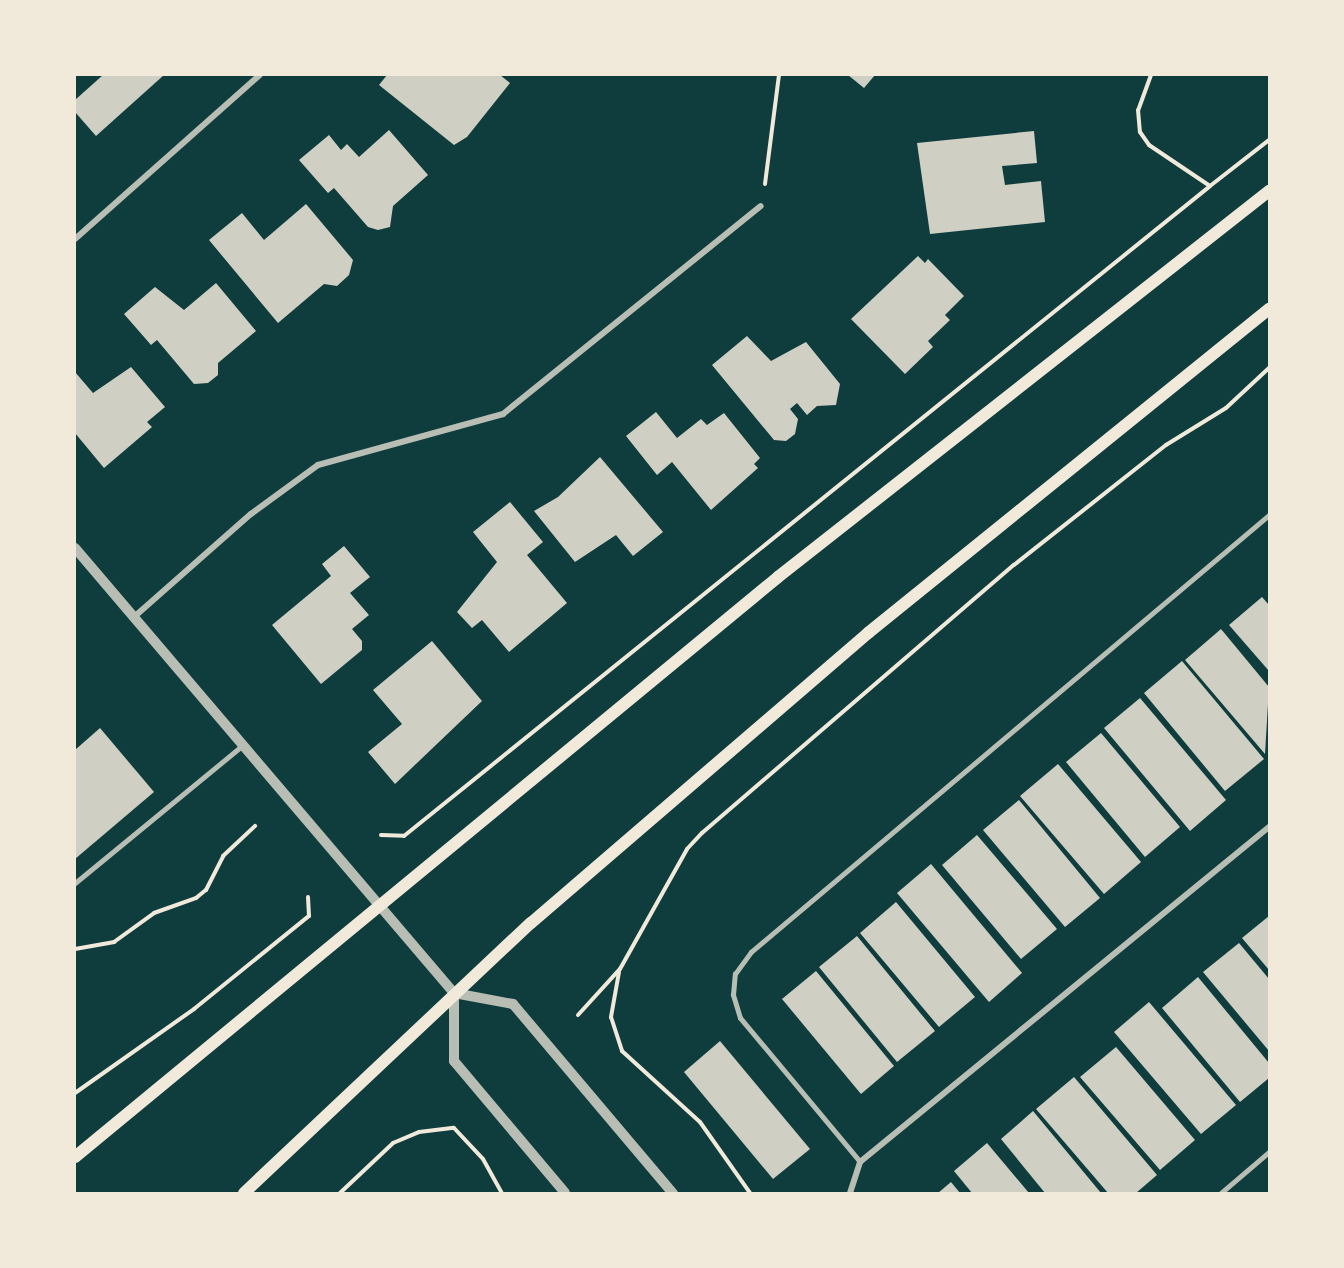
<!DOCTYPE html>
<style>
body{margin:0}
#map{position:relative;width:1344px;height:1268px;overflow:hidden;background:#0f3d3e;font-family:Helvetica,sans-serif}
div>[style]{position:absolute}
.building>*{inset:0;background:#cfcfc3}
.path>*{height:4px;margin:-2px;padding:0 2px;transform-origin:2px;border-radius:2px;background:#f1e9da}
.service>*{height:4.5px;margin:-2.25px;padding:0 2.25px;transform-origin:2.25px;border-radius:2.25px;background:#b8beb3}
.minor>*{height:6px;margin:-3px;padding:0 3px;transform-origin:3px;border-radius:3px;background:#b8beb3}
.tertiary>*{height:10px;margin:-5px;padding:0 5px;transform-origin:5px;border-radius:5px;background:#b8beb3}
.secondary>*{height:12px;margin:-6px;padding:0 6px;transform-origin:6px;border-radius:6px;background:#f1e9da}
span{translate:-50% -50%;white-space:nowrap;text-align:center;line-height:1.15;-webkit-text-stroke:4.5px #f1e9da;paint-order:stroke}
.frame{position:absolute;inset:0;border:76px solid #f1e9da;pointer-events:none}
</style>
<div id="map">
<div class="building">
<div style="clip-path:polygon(103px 75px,164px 75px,96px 136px,75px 112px,75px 100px)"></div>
<div style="clip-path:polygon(387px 75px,500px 75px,510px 83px,467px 137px,454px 145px,379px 85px)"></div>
<div style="clip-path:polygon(848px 75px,875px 75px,864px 88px)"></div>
<div style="clip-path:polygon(389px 130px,428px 175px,393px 206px,390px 227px,378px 230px,368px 227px,334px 188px,328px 193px,299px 160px,329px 135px,341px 150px,347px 144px,359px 157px)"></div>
<div style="clip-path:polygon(1034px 131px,1037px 163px,1002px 166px,1005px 185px,1041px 181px,1045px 222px,930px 234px,917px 143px)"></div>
<div style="clip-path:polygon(306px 204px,353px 260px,349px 275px,337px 286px,324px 284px,278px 323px,209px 240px,242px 213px,264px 240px)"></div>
<div style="clip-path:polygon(918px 256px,925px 263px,928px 259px,964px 296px,945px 315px,950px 320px,928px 341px,933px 347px,905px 374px,851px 319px)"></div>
<div style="clip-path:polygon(216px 283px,256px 331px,218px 363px,218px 375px,208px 383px,194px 384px,157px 340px,151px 345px,124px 314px,155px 287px,184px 310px)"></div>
<div style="clip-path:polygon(747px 336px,771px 361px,806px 342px,840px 384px,836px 405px,817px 406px,807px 415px,797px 403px,790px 409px,798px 419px,795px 434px,786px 441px,774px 440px,712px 365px)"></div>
<div style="clip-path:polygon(131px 367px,165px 407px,147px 422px,152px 427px,104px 468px,75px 433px,75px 372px,93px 393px)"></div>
<div style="clip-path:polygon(656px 412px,677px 438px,701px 419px,707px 425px,724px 413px,760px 458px,754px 464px,758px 468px,711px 510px,672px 462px,657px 475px,626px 436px)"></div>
<div style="clip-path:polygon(600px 457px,663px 532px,633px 556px,616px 535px,575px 562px,534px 511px,558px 497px)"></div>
<div style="clip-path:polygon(510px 502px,543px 542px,527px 555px,567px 603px,509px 652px,482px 620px,472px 628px,457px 612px,497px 562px,473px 532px)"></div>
<div style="clip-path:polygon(344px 546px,370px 577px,350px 593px,369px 615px,352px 629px,362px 641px,362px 650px,321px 684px,272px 625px,331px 576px,322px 564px)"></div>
<div style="clip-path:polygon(1262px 597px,1269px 605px,1269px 671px,1229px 625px)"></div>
<div style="clip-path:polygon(1221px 629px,1269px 687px,1265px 754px,1185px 660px)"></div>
<div style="clip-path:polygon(432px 641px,482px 701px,395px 784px,368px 752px,402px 724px,373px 690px)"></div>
<div style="clip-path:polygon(1182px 661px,1264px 759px,1225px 791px,1144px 693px)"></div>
<div style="clip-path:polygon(1140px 698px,1226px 800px,1190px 831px,1104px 728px)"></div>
<div style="clip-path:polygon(100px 728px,154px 792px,75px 859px,75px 750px)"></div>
<div style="clip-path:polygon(1101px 733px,1180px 827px,1145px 857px,1066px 762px)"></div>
<div style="clip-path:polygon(1058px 764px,1141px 862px,1104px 894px,1020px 796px)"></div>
<div style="clip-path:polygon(1019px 800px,1100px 898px,1065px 927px,983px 830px)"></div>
<div style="clip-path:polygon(977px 835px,1057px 929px,1021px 959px,942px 865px)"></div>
<div style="clip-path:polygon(931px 864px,1022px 973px,989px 1002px,897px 893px)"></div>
<div style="clip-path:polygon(896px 902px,975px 997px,939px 1027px,860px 933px)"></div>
<div style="clip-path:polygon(1269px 916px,1269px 970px,1242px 938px)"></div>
<div style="clip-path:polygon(857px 936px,935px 1031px,897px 1062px,819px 967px)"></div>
<div style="clip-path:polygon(1239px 943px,1269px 979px,1269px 1051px,1203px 972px)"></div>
<div style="clip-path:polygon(816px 971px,894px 1066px,861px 1094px,782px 999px)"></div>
<div style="clip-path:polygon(1198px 977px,1269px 1063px,1269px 1078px,1240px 1102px,1162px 1008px)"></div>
<div style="clip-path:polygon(1149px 1002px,1236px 1105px,1201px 1134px,1114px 1032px)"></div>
<div style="clip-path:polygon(720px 1041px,810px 1149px,773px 1179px,684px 1072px)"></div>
<div style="clip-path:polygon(1116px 1047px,1195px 1140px,1160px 1170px,1080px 1077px)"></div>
<div style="clip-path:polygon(1074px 1077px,1157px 1175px,1136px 1193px,1108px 1193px,1036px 1109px)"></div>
<div style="clip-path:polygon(1033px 1111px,1101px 1193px,1045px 1193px,1001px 1139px)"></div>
<div style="clip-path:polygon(987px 1143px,1029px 1193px,972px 1193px,954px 1171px)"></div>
<div style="clip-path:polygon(951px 1182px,960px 1193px,938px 1193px)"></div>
</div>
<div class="path">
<div style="left:1151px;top:75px;width:37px;rotate:110deg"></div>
<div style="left:1138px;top:110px;width:22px;rotate:85deg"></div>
<div style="left:1140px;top:132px;width:16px;rotate:55deg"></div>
<div style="left:1149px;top:145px;width:73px;rotate:33.9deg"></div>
<div style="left:1210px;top:186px;width:75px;rotate:-37.9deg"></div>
<div style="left:765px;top:184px;width:110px;rotate:-82.7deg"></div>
<div style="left:381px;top:835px;width:23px;rotate:2deg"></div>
<div style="left:404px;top:836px;width:1035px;rotate:-38.88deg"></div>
<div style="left:75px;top:949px;width:40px;rotate:-10deg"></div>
<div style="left:114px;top:942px;width:49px;rotate:-35.9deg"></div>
<div style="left:154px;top:913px;width:45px;rotate:-19.7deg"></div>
<div style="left:196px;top:898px;width:13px;rotate:-39deg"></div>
<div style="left:206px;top:890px;width:38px;rotate:-63deg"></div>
<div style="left:223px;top:856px;width:44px;rotate:-43.2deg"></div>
<div style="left:619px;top:972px;width:46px;rotate:100.1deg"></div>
<div style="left:611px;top:1017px;width:36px;rotate:72deg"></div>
<div style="left:622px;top:1051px;width:105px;rotate:42.3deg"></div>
<div style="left:700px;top:1122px;width:87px;rotate:54.8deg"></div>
<div style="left:578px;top:1015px;width:62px;rotate:-47.6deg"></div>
<div style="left:620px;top:969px;width:137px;rotate:-60.8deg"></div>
<div style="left:687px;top:849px;width:22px;rotate:-47deg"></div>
<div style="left:702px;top:833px;width:411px;rotate:-40.7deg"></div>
<div style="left:1014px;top:565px;width:194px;rotate:-38.3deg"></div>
<div style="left:1166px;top:445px;width:70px;rotate:-31.7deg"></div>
<div style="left:1226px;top:408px;width:59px;rotate:-42.9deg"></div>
<div style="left:75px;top:1093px;width:146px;rotate:-35.2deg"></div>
<div style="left:194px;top:1009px;width:148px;rotate:-39deg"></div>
<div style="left:309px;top:916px;width:19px;rotate:-93deg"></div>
<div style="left:340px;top:1193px;width:73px;rotate:-43.3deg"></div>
<div style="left:393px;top:1143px;width:28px;rotate:-23deg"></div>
<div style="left:419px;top:1132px;width:35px;rotate:-7deg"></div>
<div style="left:454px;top:1128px;width:42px;rotate:46.9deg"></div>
<div style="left:483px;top:1159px;width:39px;rotate:61deg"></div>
</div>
<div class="service">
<div style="left:75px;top:883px;width:216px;rotate:-39.4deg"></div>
<div style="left:860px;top:1162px;width:187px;rotate:-129.8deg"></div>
<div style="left:740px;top:1018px;width:24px;rotate:-107deg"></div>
<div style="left:733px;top:995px;width:21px;rotate:-85deg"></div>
<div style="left:735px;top:974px;width:27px;rotate:-54deg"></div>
<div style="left:751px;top:952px;width:678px;rotate:-40.15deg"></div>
<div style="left:1221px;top:1193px;width:63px;rotate:-40.5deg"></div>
</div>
<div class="minor">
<div style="left:75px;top:239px;width:247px;rotate:-41.6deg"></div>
<div style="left:134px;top:617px;width:156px;rotate:-41.4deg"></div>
<div style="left:251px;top:514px;width:83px;rotate:-36.2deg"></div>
<div style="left:318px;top:465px;width:192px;rotate:-15.4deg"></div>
<div style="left:503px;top:414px;width:331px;rotate:-38.9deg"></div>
<div style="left:850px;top:1193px;width:33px;rotate:-72deg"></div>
<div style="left:860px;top:1162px;width:529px;rotate:-39.32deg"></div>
</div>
<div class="tertiary">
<div style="left:75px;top:548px;width:585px;rotate:49.58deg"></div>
<div style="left:454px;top:993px;width:68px;rotate:90deg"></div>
<div style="left:454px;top:1061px;width:172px;rotate:49.9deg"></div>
<div style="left:454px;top:993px;width:60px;rotate:10.6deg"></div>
<div style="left:513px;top:1004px;width:248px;rotate:49.8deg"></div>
</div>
<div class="secondary">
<div style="left:75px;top:1157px;width:911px;rotate:-39.52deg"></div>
<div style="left:778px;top:577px;width:625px;rotate:-38.17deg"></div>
<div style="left:244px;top:1193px;width:394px;rotate:-43.3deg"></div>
<div style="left:531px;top:923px;width:445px;rotate:-40.7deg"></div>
<div style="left:868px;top:633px;width:516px;rotate:-38.94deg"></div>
</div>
<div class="frame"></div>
</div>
